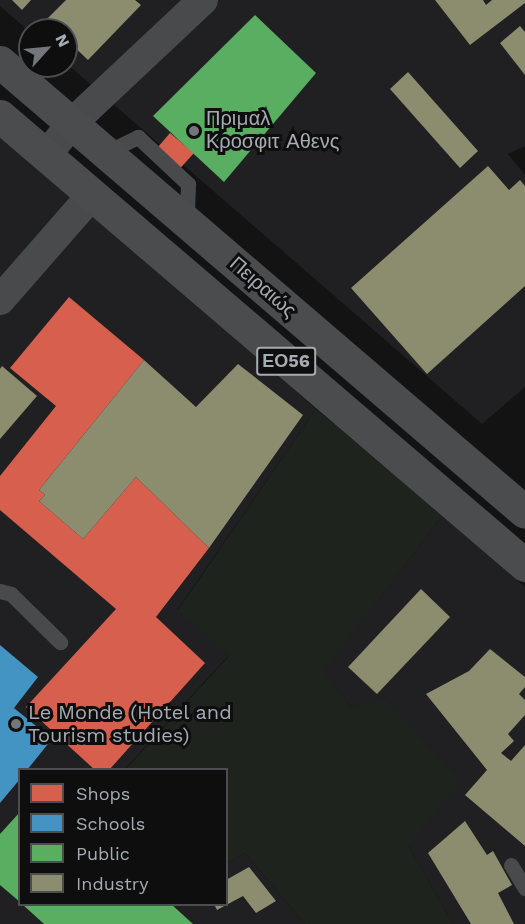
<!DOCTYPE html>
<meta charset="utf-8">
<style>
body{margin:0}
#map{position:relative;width:525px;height:924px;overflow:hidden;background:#131314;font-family:"Work Sans",sans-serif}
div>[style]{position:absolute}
.built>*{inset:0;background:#202022}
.green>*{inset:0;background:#1e231e}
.shops>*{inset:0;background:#d6604d}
.schools>*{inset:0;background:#4393c3}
.public>*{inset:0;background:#5aae61}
.industry>*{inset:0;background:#8c8c6e}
.lane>*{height:15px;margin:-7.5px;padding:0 7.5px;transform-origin:7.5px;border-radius:7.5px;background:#484a4c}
.street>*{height:30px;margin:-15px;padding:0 15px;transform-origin:15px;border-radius:15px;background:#484a4c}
.primary>*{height:33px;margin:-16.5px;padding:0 16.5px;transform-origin:16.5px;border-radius:16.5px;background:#4b4c4e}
.dots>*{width:16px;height:16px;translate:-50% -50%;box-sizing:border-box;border:3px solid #0e0e0f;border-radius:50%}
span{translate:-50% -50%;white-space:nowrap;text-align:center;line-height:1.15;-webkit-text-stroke:6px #0e0e0f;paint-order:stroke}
.shield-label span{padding:2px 4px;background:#0e0e0f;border:2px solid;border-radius:4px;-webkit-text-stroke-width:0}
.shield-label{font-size:18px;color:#a6acb3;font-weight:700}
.poi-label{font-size:20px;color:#a6acb3}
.left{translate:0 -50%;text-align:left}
.street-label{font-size:20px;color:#a6acb3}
.legend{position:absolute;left:18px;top:768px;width:210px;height:138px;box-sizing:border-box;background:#0e0e0f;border:2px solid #4b4d51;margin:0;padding:8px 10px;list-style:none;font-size:18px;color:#a6acb3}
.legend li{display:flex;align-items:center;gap:12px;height:30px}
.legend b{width:30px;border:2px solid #4b4d51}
.north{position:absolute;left:18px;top:18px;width:60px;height:60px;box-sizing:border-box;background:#0e0e0f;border:2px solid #4b4d51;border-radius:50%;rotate:63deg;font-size:16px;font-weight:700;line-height:24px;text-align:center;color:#a6acb3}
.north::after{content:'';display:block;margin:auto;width:21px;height:27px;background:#73767b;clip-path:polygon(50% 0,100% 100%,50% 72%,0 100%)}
</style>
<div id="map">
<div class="built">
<div style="clip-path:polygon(0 0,525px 0,525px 146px,508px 154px,525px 175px,525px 387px,482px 424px,66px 63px,66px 30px,30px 32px,0 6px)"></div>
<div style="clip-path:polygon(0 130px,316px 409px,178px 609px,229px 655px,125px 769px,20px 770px,20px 904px,226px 904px,227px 863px,245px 853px,305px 924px,0 924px)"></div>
<div style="clip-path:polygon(443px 515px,525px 587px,525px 924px,453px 924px,408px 845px,352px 708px,322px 672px)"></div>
</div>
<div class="green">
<div style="clip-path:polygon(316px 409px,443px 515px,323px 672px,352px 708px,385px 698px,461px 782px,408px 845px,453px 924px,305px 924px,245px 853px,227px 863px,226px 770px,125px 770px,229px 656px,178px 610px)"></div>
</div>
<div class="shops">
<div style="clip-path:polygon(170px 133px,194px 153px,175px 174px,152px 154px)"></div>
<div style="clip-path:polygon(69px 297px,144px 360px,39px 490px,45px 495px,39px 501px,83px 539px,136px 477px,209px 548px,156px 617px,205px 663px,109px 770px,95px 770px,26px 707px,116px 609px,0 510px,0 476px,56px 406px,10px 368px)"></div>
</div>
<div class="schools">
<div style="clip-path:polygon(0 645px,38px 677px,14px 708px,52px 739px,27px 770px,20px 770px,20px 779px,0 803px)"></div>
</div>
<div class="public">
<div style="clip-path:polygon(255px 15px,316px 73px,224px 182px,153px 116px)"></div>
<div style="clip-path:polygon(20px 812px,20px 902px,0 885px,0 834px)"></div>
<div style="clip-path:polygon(22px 904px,171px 904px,193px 924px,44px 924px)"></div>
</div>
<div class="industry">
<div style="clip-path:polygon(12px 0,31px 0,22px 10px)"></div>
<div style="clip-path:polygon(66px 0,135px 0,141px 5px,88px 60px,66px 39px,66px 30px,57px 30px,46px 20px)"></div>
<div style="clip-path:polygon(435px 0,483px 0,486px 5px,492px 0,525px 0,525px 3px,470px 45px)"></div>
<div style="clip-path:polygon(520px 26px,525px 32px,525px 75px,500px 43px)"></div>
<div style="clip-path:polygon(408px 72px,478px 151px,460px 168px,390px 89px)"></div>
<div style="clip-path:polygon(488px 166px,509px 190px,520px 180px,525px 186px,525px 286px,427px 374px,351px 288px)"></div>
<div style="clip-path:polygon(144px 360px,196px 407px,238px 364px,303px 415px,209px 548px,136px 477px,83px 539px,39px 501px,45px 495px,39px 490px)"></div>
<div style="clip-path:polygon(2px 366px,37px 396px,0 439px,0 369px)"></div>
<div style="clip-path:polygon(421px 589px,450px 617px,377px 694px,348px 667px)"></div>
<div style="clip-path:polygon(490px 649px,525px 677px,525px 687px,519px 694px,525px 700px,525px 715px,508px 734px,514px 741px,501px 753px,511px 761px,525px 745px,525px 846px,465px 795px,487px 770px,426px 694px,469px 671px)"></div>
<div style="clip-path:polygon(465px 821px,487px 855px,493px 851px,512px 885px,498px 893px,514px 924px,471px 924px,428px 853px)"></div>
<div style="clip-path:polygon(249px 867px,276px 901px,256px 913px,243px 896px,217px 910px,214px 904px,226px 904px,226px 880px)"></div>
</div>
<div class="lane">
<div style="left:105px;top:153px;width:37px;rotate:-26deg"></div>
<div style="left:138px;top:137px;width:69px;rotate:43.2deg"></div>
<div style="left:188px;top:184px;width:35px;rotate:92deg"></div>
<div style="left:0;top:591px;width:11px;rotate:15deg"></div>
<div style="left:11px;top:594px;width:69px;rotate:44.4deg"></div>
<div style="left:511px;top:865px;width:27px;rotate:59deg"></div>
</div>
<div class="street">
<div style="left:46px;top:156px;width:41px;rotate:-52deg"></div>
<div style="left:71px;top:124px;width:181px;rotate:-43.2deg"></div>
<div style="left:0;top:300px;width:140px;rotate:-48.8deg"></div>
</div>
<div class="primary">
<div style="left:0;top:62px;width:691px;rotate:40.6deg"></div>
<div style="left:0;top:116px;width:691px;rotate:40.54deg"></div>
</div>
<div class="dots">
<div style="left:194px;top:131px;background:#73767b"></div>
<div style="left:16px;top:724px;background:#73767b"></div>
</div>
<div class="shield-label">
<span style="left:286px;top:361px">ΕΟ56</span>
</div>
<div class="poi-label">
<span class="left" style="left:206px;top:130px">Πριμαλ<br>Κροσφιτ Αθενς</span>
<span class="left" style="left:28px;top:724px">Le Monde (Hotel and<br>Tourism studies)</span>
</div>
<div class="street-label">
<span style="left:263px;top:287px;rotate:41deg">Πειραιώς</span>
</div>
<ul class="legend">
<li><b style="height:16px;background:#d6604d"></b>Shops</li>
<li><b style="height:16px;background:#4393c3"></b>Schools</li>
<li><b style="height:16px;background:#5aae61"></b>Public</li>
<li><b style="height:16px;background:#8c8c6e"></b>Industry</li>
</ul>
<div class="north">N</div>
</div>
